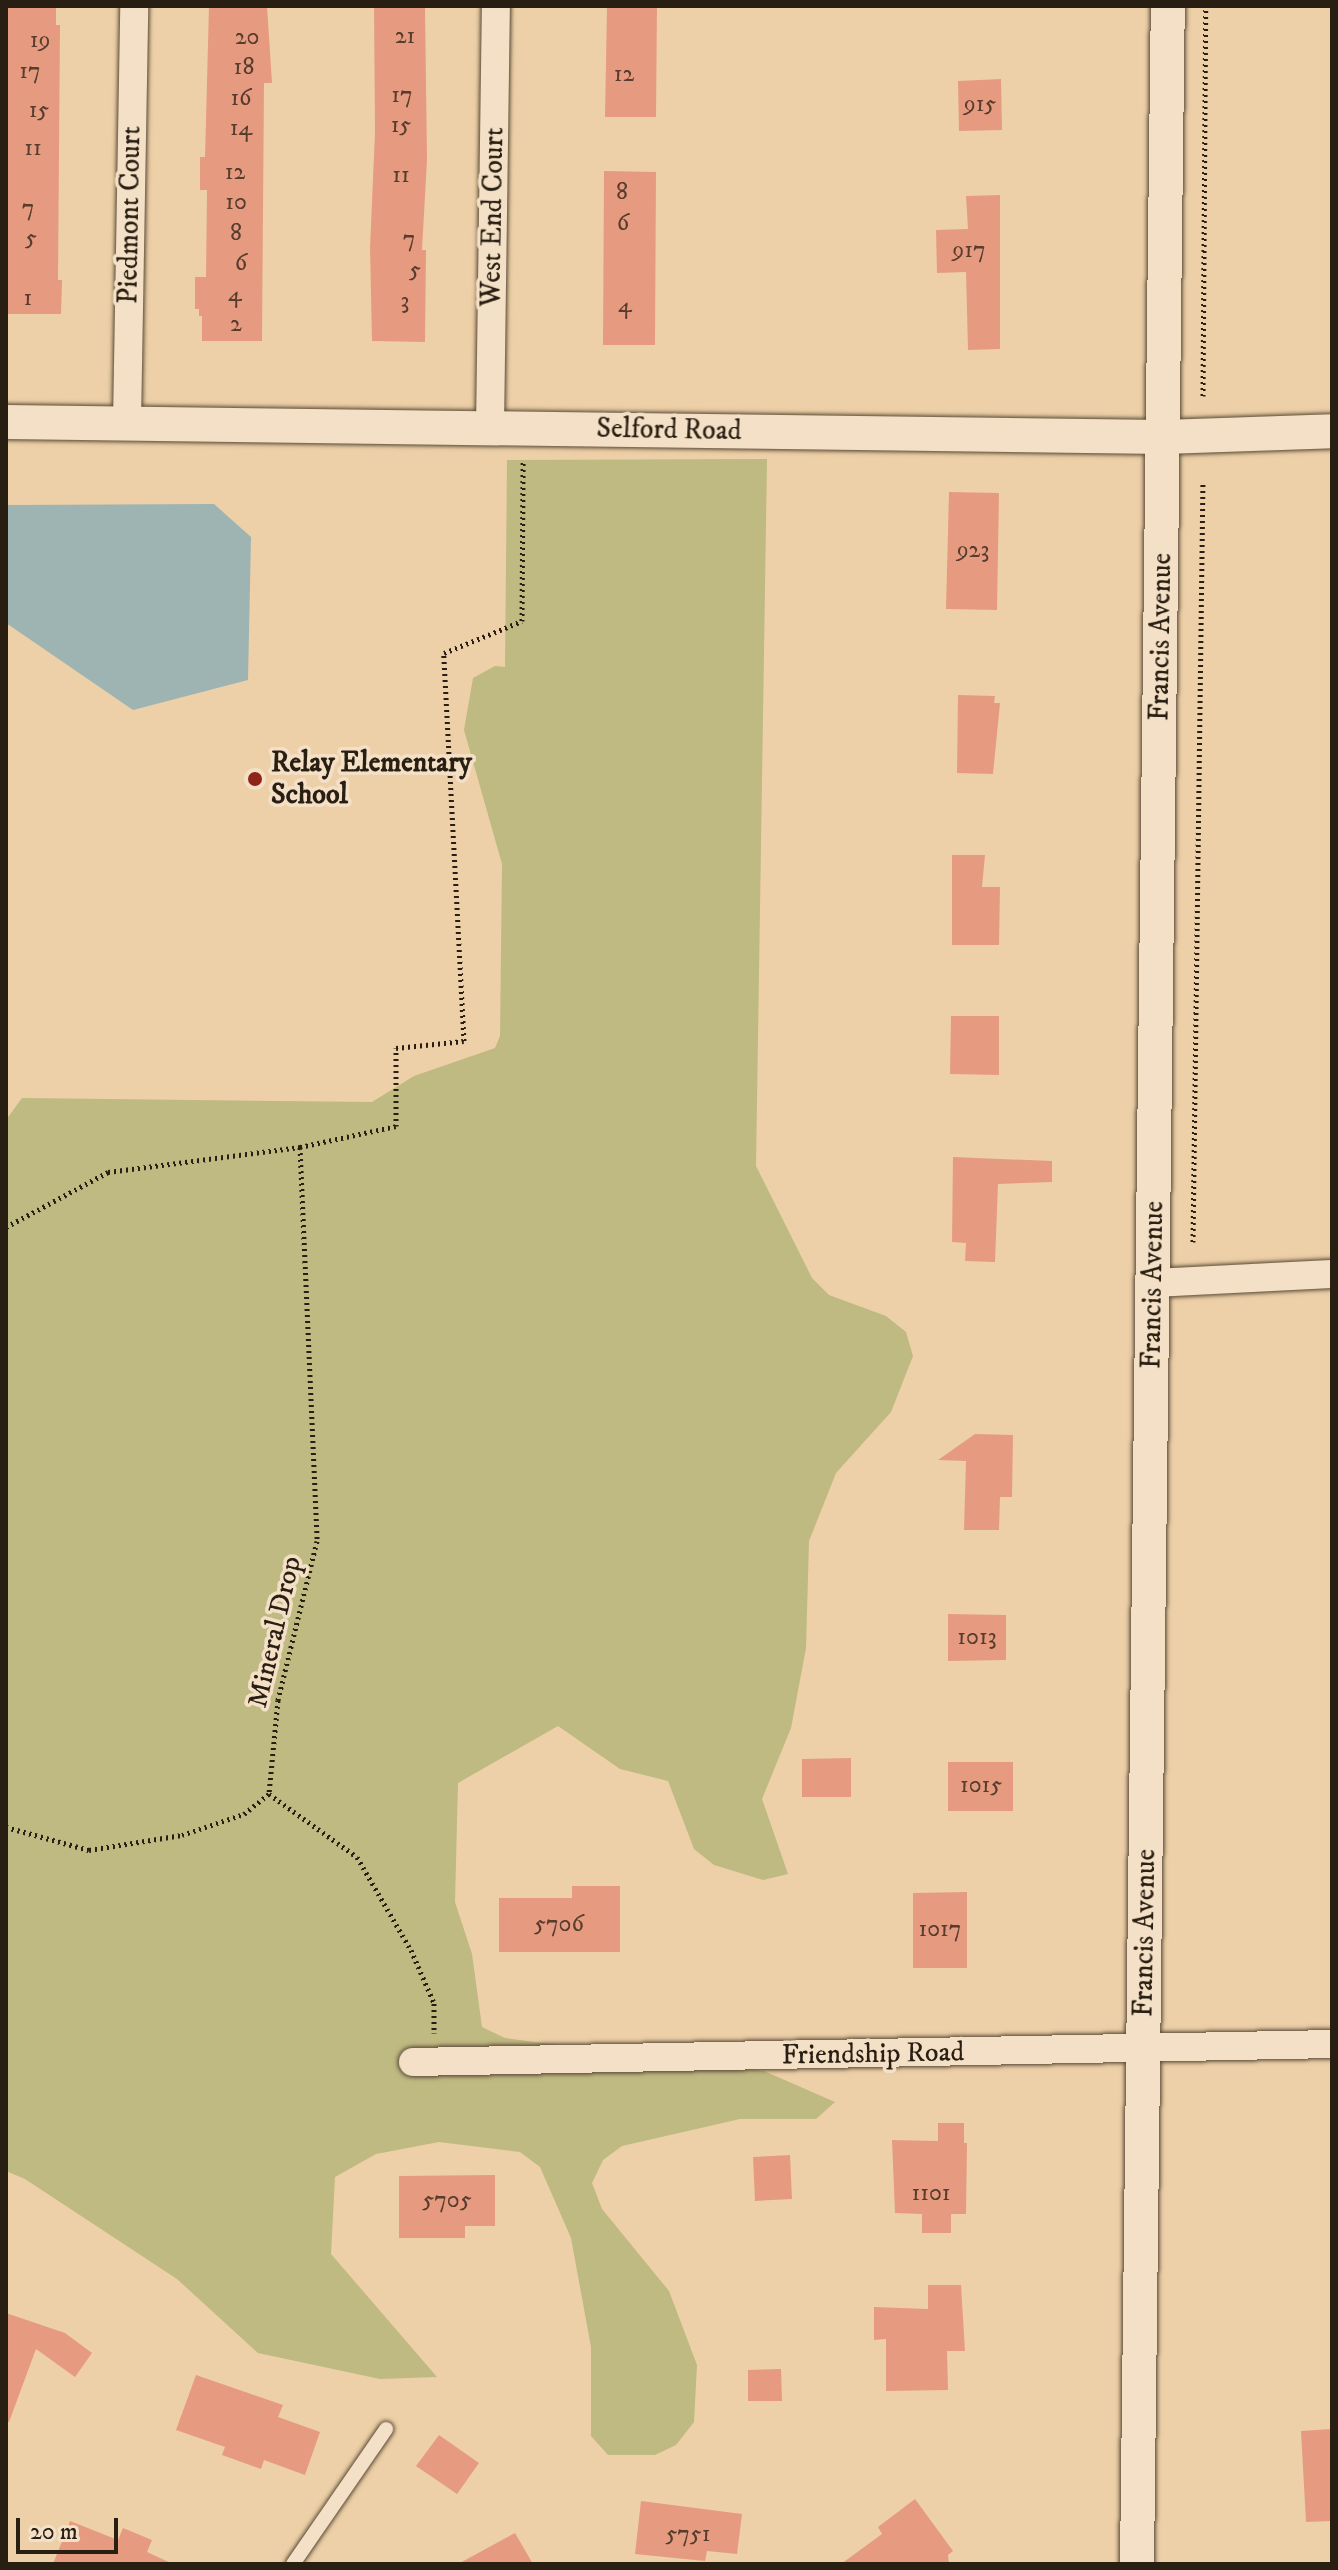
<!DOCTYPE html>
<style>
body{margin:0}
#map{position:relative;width:1338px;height:2570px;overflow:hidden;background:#edd0a7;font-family:"IM FELL DW Pica",serif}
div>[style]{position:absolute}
.green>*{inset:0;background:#bfb982}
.water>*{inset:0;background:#9db4b2}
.building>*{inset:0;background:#e69b80}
.path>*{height:5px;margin-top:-2.5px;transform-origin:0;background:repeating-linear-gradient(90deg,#291e12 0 2px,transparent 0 6px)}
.roads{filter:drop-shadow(0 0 2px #5a4a37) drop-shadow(0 0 2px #5a4a37)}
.service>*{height:14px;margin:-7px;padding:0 7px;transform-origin:7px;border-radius:7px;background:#f3e0c6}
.minor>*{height:28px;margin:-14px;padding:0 14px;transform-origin:14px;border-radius:14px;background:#f3e0c6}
.tertiary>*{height:34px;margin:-17px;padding:0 17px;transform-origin:17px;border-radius:17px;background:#f3e0c6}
.dots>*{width:22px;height:22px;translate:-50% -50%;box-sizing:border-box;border:4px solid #f3e0c6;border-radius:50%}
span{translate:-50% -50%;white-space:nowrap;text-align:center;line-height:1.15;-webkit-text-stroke:7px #f3e0c6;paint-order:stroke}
.number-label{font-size:24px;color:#583d2e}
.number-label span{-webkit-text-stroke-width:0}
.street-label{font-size:28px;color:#291e12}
.poi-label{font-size:28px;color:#291e12;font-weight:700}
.left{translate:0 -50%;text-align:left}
.frame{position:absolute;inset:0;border:8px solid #291e12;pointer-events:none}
.scale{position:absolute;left:16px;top:2518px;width:102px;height:36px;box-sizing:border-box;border:4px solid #291e12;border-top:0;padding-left:10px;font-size:24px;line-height:28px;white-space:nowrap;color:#291e12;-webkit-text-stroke:6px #f3e0c6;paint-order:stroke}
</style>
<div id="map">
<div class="green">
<div style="clip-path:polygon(767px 459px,756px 1166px,812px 1278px,829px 1295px,886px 1316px,906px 1332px,913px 1356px,891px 1412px,836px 1473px,809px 1541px,806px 1648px,791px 1728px,762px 1799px,788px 1874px,763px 1880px,714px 1865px,694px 1849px,668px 1781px,620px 1769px,558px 1726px,458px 1783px,455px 1902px,472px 1954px,482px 2027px,505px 2038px,764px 2071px,835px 2102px,816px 2119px,740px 2119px,622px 2146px,603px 2160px,592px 2183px,602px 2209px,669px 2291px,697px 2365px,694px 2422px,676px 2445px,655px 2455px,608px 2455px,591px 2436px,591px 2347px,571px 2238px,540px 2167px,520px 2152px,439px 2142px,376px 2154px,335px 2177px,331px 2254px,437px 2377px,380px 2379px,258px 2353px,177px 2279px,25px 2179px,6px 2171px,6px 1120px,22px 1098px,372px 1102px,414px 1076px,495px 1048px,500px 1036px,502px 864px,464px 730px,473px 678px,495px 666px,505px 667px,507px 460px)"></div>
</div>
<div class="water">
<div style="clip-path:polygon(214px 504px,251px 537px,248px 680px,133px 710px,6px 623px,6px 505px)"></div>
</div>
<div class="building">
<div style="clip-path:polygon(6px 6px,56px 6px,56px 25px,60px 25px,58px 280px,62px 280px,61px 314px,6px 314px)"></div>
<div style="clip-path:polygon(209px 6px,267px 6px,272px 83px,264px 83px,262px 341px,202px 341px,202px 316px,199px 316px,199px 309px,195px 309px,195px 277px,206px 277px,207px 190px,200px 190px,200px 157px,205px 157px)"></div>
<div style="clip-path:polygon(374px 6px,425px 6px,427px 160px,422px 250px,426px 250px,425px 342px,372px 341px,370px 248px,375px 132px)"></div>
<div style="clip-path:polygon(607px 6px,657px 6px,656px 117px,605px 117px)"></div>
<div style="clip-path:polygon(1001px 79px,1002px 130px,959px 131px,958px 81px)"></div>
<div style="clip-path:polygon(604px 171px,656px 172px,655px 345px,603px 345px)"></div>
<div style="clip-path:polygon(1000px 195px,1000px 349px,968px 350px,966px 272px,937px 273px,936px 230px,968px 229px,966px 196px)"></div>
<div style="clip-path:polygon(949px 492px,999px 493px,997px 610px,946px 609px)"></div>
<div style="clip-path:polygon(958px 695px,995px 696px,994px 703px,1000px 703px,993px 774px,957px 773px)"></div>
<div style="clip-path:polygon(952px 855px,985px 855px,982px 887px,1000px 887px,999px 945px,952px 945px)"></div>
<div style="clip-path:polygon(951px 1016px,999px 1016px,999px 1075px,950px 1074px)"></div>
<div style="clip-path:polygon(953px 1157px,1052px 1161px,1052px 1182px,998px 1184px,995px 1262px,965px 1261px,966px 1243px,952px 1242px)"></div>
<div style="clip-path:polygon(975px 1434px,1013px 1435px,1012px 1497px,1000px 1497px,999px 1530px,964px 1530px,966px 1461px,938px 1460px)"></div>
<div style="clip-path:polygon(948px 1614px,1006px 1615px,1006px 1660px,948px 1661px)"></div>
<div style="clip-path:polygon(851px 1758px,851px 1797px,802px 1797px,802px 1759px)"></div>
<div style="clip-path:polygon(948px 1762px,1013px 1762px,1013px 1811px,948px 1811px)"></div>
<div style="clip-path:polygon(572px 1886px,620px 1886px,620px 1952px,499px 1952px,499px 1898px,572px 1898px)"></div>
<div style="clip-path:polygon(967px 1892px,967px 1968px,913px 1968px,913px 1893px)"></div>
<div style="clip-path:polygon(938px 2123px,964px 2123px,964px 2143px,967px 2143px,966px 2214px,951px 2214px,951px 2233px,922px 2233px,922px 2214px,895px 2213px,892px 2140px,938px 2141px)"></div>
<div style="clip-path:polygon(790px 2155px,792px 2199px,755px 2201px,753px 2157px)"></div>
<div style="clip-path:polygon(495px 2175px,495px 2226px,465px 2226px,465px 2238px,399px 2238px,399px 2176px)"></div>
<div style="clip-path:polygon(928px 2285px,961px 2285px,965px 2351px,947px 2351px,948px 2390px,886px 2391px,886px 2339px,874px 2340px,874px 2307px,928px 2309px)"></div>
<div style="clip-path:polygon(6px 2313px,65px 2333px,92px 2353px,75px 2377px,36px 2349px,9px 2422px,6px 2421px)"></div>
<div style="clip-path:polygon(781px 2369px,782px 2401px,748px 2401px,748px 2370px)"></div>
<div style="clip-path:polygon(196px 2375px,283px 2405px,278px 2417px,320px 2432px,305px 2475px,264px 2460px,261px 2469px,222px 2455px,225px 2447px,176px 2430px)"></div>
<div style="clip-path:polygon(1332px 2429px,1332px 2521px,1306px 2522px,1301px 2431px)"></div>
<div style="clip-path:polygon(439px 2435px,479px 2463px,457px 2494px,416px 2466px)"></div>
<div style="clip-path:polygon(915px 2499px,953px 2551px,948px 2555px,949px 2564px,841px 2564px,882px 2534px,878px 2527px)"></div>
<div style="clip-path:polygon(641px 2501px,742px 2514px,737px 2554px,707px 2551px,705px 2561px,635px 2554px)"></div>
<div style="clip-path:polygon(70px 2521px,118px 2540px,123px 2528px,152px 2540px,147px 2552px,173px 2564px,53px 2564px)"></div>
<div style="clip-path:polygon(515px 2533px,533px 2564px,458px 2564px)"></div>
</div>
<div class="path">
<div style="left:1203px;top:396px;width:390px;rotate:-89.6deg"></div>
<div style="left:300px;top:1147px;width:394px;rotate:87.5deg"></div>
<div style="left:317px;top:1541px;width:164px;rotate:103.8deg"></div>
<div style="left:278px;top:1700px;width:94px;rotate:95.5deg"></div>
<div style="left:269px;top:1794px;width:108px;rotate:35.6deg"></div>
<div style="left:357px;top:1857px;width:108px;rotate:59.9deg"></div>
<div style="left:411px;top:1950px;width:58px;rotate:66.5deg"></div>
<div style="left:434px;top:2003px;width:30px;rotate:90deg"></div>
<div style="left:6px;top:1227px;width:116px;rotate:-28.3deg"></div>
<div style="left:108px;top:1172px;width:194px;rotate:-7.4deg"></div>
<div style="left:300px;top:1147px;width:98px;rotate:-12.3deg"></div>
<div style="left:396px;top:1126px;width:78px;rotate:-90deg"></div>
<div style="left:396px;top:1048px;width:68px;rotate:-5.9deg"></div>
<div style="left:464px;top:1041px;width:389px;rotate:-93deg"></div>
<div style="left:444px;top:653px;width:84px;rotate:-22.3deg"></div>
<div style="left:522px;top:621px;width:160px;rotate:-89.6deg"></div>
<div style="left:1193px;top:1242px;width:759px;rotate:-89.25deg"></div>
<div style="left:6px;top:1827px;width:86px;rotate:15.5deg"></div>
<div style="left:89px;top:1850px;width:94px;rotate:-9.2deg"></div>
<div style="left:182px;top:1835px;width:65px;rotate:-18.7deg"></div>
<div style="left:244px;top:1814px;width:32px;rotate:-39deg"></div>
</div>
<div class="roads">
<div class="service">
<div style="left:293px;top:2564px;width:164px;rotate:-55.4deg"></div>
</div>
<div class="minor">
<div style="left:127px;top:423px;width:417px;rotate:-89deg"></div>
<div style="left:490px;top:428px;width:422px;rotate:-89.2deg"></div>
<div style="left:1153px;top:1283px;width:179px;rotate:-2.9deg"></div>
<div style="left:413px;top:2062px;width:919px;rotate:-1.12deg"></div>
</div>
<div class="tertiary">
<div style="left:6px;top:422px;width:1158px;rotate:0.74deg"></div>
<div style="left:1164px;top:437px;width:168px;rotate:-2deg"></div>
<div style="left:1137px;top:2564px;width:2558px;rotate:-89.31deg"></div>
</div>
</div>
<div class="dots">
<div style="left:255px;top:779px;background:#8f2418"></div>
</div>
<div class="number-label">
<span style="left:405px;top:37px">21</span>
<span style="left:247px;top:38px">20</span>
<span style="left:40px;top:41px">19</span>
<span style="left:244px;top:68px">18</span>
<span style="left:30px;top:72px">17</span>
<span style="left:624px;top:75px">12</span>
<span style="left:402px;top:96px">17</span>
<span style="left:241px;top:99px">16</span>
<span style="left:980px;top:105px">915</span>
<span style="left:39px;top:111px">15</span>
<span style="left:401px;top:126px">15</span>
<span style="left:241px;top:129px">14</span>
<span style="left:33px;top:149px">11</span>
<span style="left:235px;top:173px">12</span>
<span style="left:401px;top:176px">11</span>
<span style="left:622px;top:193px">8</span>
<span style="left:236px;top:203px">10</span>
<span style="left:28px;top:209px">7</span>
<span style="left:623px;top:224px">6</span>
<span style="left:236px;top:234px">8</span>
<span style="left:31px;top:239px">5</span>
<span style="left:409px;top:240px">7</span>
<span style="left:969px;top:251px">917</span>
<span style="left:241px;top:264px">6</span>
<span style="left:415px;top:271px">5</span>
<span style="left:235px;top:295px">4</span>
<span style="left:28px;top:299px">1</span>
<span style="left:405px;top:302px">3</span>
<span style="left:625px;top:306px">4</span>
<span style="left:236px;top:325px">2</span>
<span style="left:973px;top:551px">923</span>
<span style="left:977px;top:1638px">1013</span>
<span style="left:981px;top:1786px">1015</span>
<span style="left:559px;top:1925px">5706</span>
<span style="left:940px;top:1930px">1017</span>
<span style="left:931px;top:2194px">1101</span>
<span style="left:447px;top:2201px">5705</span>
<span style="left:688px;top:2535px">5751</span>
</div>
<div class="street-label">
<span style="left:130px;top:215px;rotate:-89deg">Piedmont Court</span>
<span style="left:493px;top:217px;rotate:-89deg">West End Court</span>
<span style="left:669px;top:430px;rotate:1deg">Selford Road</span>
<span style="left:1161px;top:637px;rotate:-89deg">Francis Avenue</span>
<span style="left:1153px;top:1285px;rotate:-89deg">Francis Avenue</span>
<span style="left:275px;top:1632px;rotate:-77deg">Mineral Drop</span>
<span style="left:1145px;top:1933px;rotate:-89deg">Francis Avenue</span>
<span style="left:873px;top:2054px;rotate:-1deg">Friendship Road</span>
</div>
<div class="poi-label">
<span class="left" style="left:271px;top:779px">Relay Elementary<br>School</span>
</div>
<div class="frame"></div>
<div class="scale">20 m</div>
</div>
